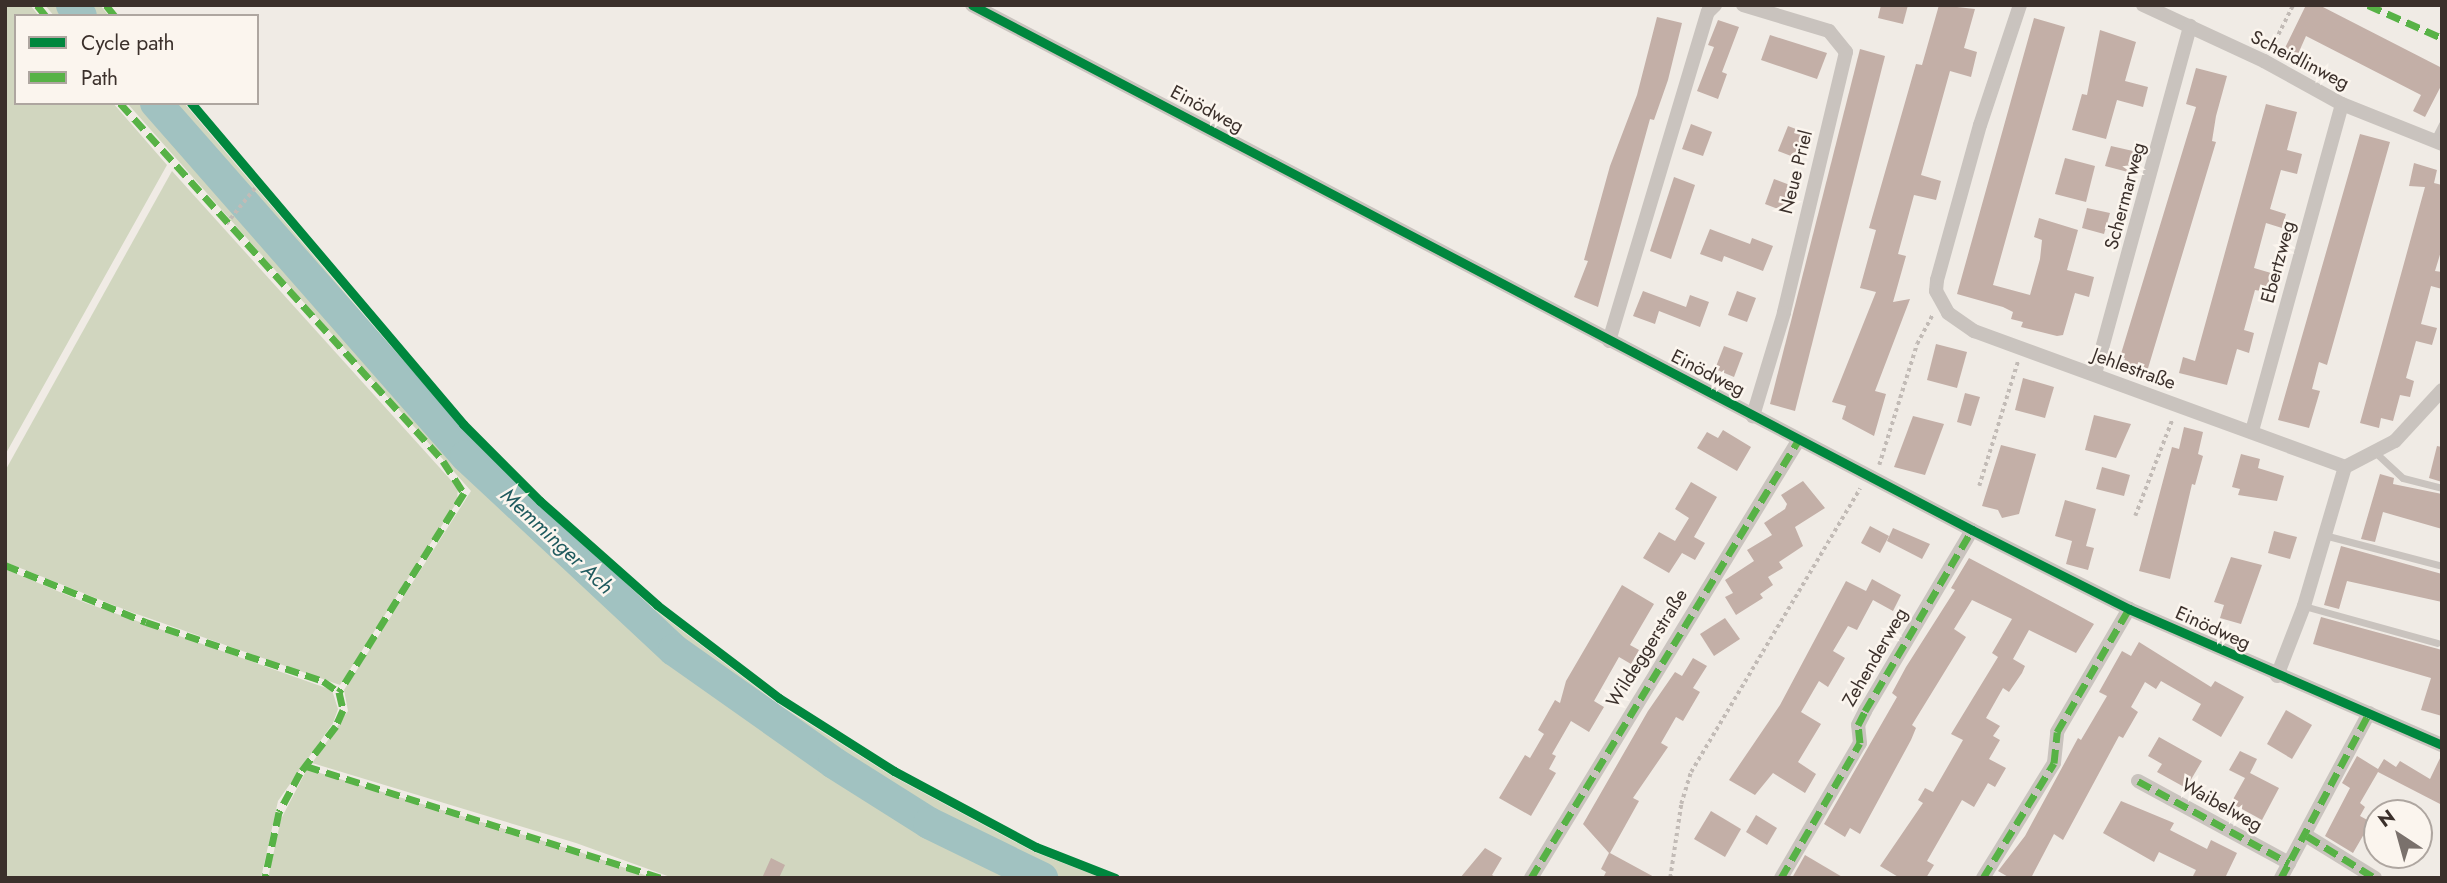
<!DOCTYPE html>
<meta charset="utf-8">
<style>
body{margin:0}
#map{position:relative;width:2447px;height:883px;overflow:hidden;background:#f0ebe5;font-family:Jost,sans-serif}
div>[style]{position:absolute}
.green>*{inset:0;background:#d1d6bf}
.river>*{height:32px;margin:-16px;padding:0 16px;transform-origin:16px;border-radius:16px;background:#a1c2c1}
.building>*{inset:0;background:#c3afa7}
.path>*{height:3.5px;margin-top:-1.75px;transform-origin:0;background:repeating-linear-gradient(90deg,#c2bbb6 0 3.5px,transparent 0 7px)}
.service>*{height:7px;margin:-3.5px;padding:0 3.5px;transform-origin:3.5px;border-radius:3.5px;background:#c9c3be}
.minor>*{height:14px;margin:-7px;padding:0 7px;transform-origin:7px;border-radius:7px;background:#c9c3be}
.quiet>*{height:7px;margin-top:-3.5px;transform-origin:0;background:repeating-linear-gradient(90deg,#57b246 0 14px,transparent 0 21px)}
.cycleway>*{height:9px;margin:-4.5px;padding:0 4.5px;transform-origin:4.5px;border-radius:4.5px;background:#00873e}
span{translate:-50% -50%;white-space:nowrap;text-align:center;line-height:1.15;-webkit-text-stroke:5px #fbf5ee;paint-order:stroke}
.street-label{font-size:19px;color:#3b302b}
.water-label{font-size:21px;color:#1f5a5e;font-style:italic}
.frame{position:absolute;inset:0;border:7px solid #3b302b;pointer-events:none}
.legend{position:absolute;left:14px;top:14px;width:245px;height:91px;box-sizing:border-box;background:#fbf5ee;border:2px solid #aea6a0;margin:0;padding:9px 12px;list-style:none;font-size:21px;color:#3b302b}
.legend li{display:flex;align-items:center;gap:14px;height:35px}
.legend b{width:35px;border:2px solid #aea6a0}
.north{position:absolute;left:2363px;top:799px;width:70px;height:70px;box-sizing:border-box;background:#fbf5ee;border:2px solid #aea6a0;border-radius:50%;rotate:324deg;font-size:19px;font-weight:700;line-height:28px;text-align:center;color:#3b302b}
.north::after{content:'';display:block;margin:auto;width:24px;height:32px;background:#7a716c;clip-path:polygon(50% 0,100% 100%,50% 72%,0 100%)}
</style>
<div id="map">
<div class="green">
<div style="clip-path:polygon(5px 5px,30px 5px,39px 16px,16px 16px,16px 103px,113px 103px,167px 165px,5px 455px)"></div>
<div style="clip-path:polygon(45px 5px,100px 5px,109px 16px,54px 16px)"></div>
<div style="clip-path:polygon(127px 103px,184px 103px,441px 406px,537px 505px,655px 610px,778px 704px,892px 776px,1034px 852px,1102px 878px,673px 878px,576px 843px,312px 763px,348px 711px,344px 690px,471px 491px)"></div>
<div style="clip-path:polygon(172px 171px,458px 488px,457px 502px,340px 685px,131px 612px,5px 562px,5px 471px)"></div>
<div style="clip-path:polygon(5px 569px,86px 603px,332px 690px,338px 709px,333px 723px,278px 801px,261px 878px,5px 878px)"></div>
<div style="clip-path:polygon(307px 769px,586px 854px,653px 878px,268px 878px,281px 819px)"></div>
</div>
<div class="river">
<div style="left:72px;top:5px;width:14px;rotate:51deg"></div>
<div style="left:156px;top:103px;width:470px;rotate:48.7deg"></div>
<div style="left:466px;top:456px;width:284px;rotate:43deg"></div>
<div style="left:674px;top:650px;width:196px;rotate:35.2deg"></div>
<div style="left:834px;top:763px;width:112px;rotate:32.3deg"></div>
<div style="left:929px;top:823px;width:126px;rotate:26deg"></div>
</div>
<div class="building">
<div style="clip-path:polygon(1881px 5px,1908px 5px,1903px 24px,1878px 18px)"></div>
<div style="clip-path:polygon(1939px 5px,1975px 9px,1964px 48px,1977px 52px,1971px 77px,1950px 71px,1921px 175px,1941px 181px,1936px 200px,1914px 195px,1898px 254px,1906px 256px,1893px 302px,1910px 299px,1875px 391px,1886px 394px,1874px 436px,1842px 419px,1846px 406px,1832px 402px,1876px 292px,1860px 288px,1876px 230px,1869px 228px,1916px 64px,1922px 65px)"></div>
<div style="clip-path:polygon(2306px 5px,2319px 5px,2442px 68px,2442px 84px,2425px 117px,2413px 111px,2421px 95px,2306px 36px,2298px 54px,2285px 48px)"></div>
<div style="clip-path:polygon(1657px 17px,1682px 23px,1668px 80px,1654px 120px,1650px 119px,1598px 307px,1574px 297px,1588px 261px,1584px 260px,1610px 166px,1637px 95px)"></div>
<div style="clip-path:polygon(2034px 18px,2065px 27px,1993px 285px,2030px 295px,2040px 259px,2042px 240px,2034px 237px,2039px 218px,2078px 230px,2067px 270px,2094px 277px,2089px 297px,2075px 293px,2063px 335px,2057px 336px,2021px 327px,2023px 322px,2011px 319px,2013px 312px,2003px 307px,1957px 294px)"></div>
<div style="clip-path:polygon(1718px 20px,1739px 27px,1722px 72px,1727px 74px,1718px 99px,1697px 91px,1714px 47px,1708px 45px)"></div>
<div style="clip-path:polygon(2100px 30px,2136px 42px,2125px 81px,2148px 87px,2143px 107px,2117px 100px,2106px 139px,2072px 130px,2082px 94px,2087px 95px)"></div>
<div style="clip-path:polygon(1770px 35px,1827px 53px,1817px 79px,1761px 60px)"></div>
<div style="clip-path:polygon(1860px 49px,1885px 56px,1795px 411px,1770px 404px)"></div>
<div style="clip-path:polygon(2196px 68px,2227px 76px,2216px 116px,2212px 141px,2216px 142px,2146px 375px,2122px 368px,2125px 358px,2120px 357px,2196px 107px,2186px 104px)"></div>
<div style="clip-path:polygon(2266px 104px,2297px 112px,2287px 150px,2302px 154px,2297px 174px,2281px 170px,2270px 209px,2286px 214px,2282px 228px,2266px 223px,2254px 268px,2271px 273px,2266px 292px,2255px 290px,2244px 330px,2254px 333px,2249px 353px,2237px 349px,2227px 385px,2179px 373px,2183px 357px,2195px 361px)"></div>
<div style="clip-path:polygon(1691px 124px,1712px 132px,1703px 156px,1682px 149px)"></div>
<div style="clip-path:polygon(1788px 126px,1809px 134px,1799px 159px,1778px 151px)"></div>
<div style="clip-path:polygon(2360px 134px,2390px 142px,2327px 365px,2319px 362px,2312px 389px,2320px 391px,2309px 428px,2278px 420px)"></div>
<div style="clip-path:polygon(2111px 146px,2133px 151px,2128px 172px,2105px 166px)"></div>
<div style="clip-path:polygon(2065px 158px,2095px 166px,2086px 202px,2055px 194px)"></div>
<div style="clip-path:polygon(2414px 163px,2437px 170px,2434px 183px,2442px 185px,2442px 248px,2435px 271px,2442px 272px,2442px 289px,2431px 286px,2421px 324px,2437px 328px,2432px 345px,2416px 341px,2406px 378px,2414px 381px,2410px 397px,2400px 395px,2393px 421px,2381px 418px,2379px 428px,2360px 423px,2425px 187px,2409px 186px)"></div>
<div style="clip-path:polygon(1674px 177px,1695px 185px,1671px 259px,1650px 251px)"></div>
<div style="clip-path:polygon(1774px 179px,1795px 187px,1786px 212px,1765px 204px)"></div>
<div style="clip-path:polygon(2087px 208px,2110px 213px,2104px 234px,2082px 228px)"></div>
<div style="clip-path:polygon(1710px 229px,1750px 244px,1752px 238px,1773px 246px,1763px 271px,1724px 256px,1722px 262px,1700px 254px)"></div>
<div style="clip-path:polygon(1643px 291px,1686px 307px,1690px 295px,1709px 302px,1700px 327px,1659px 311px,1655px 324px,1633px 316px)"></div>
<div style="clip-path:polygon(1737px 291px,1756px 298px,1747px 322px,1728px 315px)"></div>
<div style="clip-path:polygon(1936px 344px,1967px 352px,1957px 388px,1927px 380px)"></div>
<div style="clip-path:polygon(1724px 346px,1743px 353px,1734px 377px,1715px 369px)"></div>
<div style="clip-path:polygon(2023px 378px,2054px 387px,2045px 418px,2015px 410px)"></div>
<div style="clip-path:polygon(1965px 393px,1980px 397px,1971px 426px,1957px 422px)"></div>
<div style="clip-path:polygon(2094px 415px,2131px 424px,2116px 458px,2085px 450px)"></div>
<div style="clip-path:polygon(1913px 416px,1944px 424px,1925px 475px,1894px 467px)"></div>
<div style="clip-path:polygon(2184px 427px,2203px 432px,2198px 454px,2203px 456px,2195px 485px,2192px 484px,2170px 579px,2139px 571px,2172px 447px,2179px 449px)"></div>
<div style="clip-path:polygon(1723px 430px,1751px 447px,1737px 471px,1697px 448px,1707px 432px,1718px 438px)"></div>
<div style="clip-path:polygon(2001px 445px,2036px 454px,2019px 514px,2002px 518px,1998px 510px,1982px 506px)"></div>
<div style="clip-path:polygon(2437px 446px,2442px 447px,2442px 482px,2429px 478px)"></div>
<div style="clip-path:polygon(2241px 454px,2260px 459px,2258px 468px,2284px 476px,2277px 501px,2238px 495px,2240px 489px,2232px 487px)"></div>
<div style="clip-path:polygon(2102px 467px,2130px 475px,2124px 496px,2096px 489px)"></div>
<div style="clip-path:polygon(2380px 474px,2394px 478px,2393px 484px,2442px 494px,2442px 529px,2383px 512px,2375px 542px,2361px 539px)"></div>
<div style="clip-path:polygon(1803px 481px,1825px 508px,1795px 527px,1803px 546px,1779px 562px,1783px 568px,1768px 577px,1773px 585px,1760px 594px,1763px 598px,1736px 615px,1725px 597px,1733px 593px,1725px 580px,1754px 561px,1747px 550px,1772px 535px,1764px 523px,1785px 509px,1787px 504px,1781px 495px)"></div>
<div style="clip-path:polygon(1691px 482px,1717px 497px,1694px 537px,1705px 543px,1695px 560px,1682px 553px,1669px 573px,1643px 558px,1659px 532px,1675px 541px,1689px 518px,1675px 509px)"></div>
<div style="clip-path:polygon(2065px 500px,2096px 509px,2086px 546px,2094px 548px,2088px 570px,2066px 564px,2072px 541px,2055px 536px)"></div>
<div style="clip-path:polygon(1870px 526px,1889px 536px,1880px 553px,1861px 543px)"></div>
<div style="clip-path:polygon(1893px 528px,1930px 544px,1922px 559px,1887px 541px)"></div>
<div style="clip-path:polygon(2274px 531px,2297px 537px,2290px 559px,2268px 553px)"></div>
<div style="clip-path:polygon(2341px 546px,2442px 574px,2442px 602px,2347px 581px,2339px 609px,2324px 605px)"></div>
<div style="clip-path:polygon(2231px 557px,2262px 565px,2241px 624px,2220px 618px,2224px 605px,2214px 602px)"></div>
<div style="clip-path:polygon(1969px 558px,2094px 624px,2076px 653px,2029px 630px,2013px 659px,2025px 666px,2022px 673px,2009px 692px,2003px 688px,1986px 718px,2000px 726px,1993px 736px,2000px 740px,1989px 759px,2006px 768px,1995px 787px,1988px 783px,1974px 807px,1962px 800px,1927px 861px,1934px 865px,1926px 878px,1900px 878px,1880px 866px,1923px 803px,1918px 800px,1925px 788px,1933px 792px,1963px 740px,1951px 734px,1998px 657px,1992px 653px,2012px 619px,1972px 600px,1954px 629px,1966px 637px,1912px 725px,1916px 728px,1911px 740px,1860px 834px,1850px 828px,1845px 837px,1824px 824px,1897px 697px,1892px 693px,1906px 667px,1955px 590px,1951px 588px)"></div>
<div style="clip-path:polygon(1872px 579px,1901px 595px,1893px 611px,1873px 600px,1857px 630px,1848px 626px,1833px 651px,1845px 658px,1828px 687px,1819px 681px,1801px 712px,1821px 724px,1798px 762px,1816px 774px,1805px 793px,1773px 773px,1755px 795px,1729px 780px,1780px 705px,1846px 581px,1866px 591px)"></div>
<div style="clip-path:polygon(1622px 585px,1654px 604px,1630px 645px,1639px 650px,1631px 664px,1619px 657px,1594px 701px,1604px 707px,1589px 732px,1571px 721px,1552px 754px,1556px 756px,1549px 769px,1556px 773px,1531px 816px,1499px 798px,1525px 755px,1530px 758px,1544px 734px,1538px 730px,1555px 700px,1560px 703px,1566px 681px)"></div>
<div style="clip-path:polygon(2321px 617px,2442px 650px,2442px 716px,2421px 710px,2431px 678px,2313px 644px)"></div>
<div style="clip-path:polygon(1725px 618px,1740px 639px,1714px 656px,1700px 634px)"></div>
<div style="clip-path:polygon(2139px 642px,2211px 687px,2215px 681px,2244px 697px,2221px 737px,2192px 720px,2201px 704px,2161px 681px,2156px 689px,2145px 682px,2131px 707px,2138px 712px,2123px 738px,2119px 736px,2063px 840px,2054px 834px,2031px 878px,2010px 878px,1998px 871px,2025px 836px,2078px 738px,2081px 740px,2107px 696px,2099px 692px,2122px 651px,2131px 656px)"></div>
<div style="clip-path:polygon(1693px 658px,1707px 666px,1693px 688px,1700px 692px,1683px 721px,1676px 717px,1661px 743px,1668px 747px,1633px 798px,1639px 801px,1610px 853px,1656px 878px,1603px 878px,1606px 872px,1601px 869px,1609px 853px,1583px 824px,1648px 711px,1675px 672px,1682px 676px)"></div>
<div style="clip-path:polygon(2286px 710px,2312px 725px,2292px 759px,2267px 744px)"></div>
<div style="clip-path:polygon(2159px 737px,2202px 761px,2186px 788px,2157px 772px,2162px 764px,2148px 756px)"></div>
<div style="clip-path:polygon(2240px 751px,2257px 759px,2250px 773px,2279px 788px,2262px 820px,2231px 803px,2245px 778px,2229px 770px)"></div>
<div style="clip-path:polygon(2442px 754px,2442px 805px,2378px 772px,2360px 803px,2365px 807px,2360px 816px,2371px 822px,2353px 853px,2325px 836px,2350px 788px,2342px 783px,2357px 756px,2378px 769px,2384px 759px,2396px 767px,2400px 761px,2430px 779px)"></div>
<div style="clip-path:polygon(2121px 801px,2174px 823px,2170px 830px,2207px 849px,2211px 840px,2237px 853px,2225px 878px,2192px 878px,2196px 870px,2159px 852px,2154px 862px,2103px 833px)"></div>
<div style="clip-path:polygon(1711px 811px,1741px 829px,1725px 857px,1694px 839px)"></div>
<div style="clip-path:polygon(1756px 815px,1777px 828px,1767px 845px,1746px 832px)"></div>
<div style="clip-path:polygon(1485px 848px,1502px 858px,1492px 875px,1497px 878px,1460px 878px)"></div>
<div style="clip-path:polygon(1805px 855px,1844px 878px,1792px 878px)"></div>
<div style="clip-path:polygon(771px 858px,785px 865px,779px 878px,762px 878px)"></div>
</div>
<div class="path">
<div style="left:2272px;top:47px;width:47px;rotate:-63.4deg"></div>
<div style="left:226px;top:224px;width:53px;rotate:-51.2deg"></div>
<div style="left:1879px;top:465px;width:127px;rotate:-72.6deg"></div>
<div style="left:1917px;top:344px;width:34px;rotate:-62deg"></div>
<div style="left:1979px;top:486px;width:131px;rotate:-72.7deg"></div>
<div style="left:2135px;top:516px;width:103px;rotate:-68.9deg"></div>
<div style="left:1670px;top:878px;width:75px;rotate:-81.5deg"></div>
<div style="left:1681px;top:804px;width:34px;rotate:-73deg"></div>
<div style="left:1691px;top:772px;width:330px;rotate:-59.2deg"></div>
</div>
<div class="service">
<div style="left:2434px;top:140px;width:18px;rotate:-63deg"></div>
<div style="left:2377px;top:454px;width:35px;rotate:43deg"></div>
<div style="left:2403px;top:478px;width:40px;rotate:14.4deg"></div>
<div style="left:2324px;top:535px;width:122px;rotate:14.7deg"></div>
<div style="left:2304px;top:606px;width:138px;rotate:15.5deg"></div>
</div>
<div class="minor">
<div style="left:972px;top:5px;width:1129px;rotate:27.7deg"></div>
<div style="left:1972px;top:530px;width:176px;rotate:26.7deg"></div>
<div style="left:2129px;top:609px;width:341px;rotate:23.5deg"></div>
<div style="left:1743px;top:5px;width:90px;rotate:16.8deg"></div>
<div style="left:1829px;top:31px;width:27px;rotate:51deg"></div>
<div style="left:1846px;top:52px;width:268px;rotate:103.4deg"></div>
<div style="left:1784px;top:313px;width:108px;rotate:106.8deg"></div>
<div style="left:2020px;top:5px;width:126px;rotate:108.4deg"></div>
<div style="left:1980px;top:125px;width:161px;rotate:105.5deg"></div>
<div style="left:1937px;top:280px;width:11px;rotate:95deg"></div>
<div style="left:1936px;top:291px;width:25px;rotate:61deg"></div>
<div style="left:1948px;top:313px;width:32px;rotate:35deg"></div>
<div style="left:1974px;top:331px;width:395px;rotate:20.1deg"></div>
<div style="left:2143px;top:5px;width:133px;rotate:24.8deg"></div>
<div style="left:2264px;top:61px;width:89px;rotate:28.9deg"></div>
<div style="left:2342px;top:104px;width:108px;rotate:21.8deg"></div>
<div style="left:1609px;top:341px;width:344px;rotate:-73.3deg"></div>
<div style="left:1708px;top:12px;width:10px;rotate:-45deg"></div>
<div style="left:2095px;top:374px;width:361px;rotate:-74.7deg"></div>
<div style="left:2252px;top:431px;width:339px;rotate:-74.6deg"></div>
<div style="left:2277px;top:676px;width:75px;rotate:-68.9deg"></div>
<div style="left:2304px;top:606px;width:145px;rotate:-73.6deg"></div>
<div style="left:2345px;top:467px;width:56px;rotate:-27.5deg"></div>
<div style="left:2395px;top:441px;width:69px;rotate:-47.3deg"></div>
<div style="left:2138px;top:781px;width:172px;rotate:28.5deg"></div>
<div style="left:2307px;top:836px;width:80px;rotate:31.7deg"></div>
<div style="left:1531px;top:878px;width:512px;rotate:-58.58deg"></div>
<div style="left:1781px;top:878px;width:156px;rotate:-59.7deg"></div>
<div style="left:1860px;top:743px;width:18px;rotate:-96deg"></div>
<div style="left:1858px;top:725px;width:16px;rotate:-63deg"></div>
<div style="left:1865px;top:711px;width:210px;rotate:-59.4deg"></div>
<div style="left:1983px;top:878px;width:135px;rotate:-58.3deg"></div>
<div style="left:2054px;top:763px;width:31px;rotate:-84deg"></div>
<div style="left:2057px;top:732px;width:143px;rotate:-59.7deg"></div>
<div style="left:2281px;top:878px;width:187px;rotate:-61.9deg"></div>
</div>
<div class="quiet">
<div style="left:37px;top:5px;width:14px;rotate:51deg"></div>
<div style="left:106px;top:5px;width:14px;rotate:51deg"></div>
<div style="left:2368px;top:5px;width:81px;rotate:24deg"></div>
<div style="left:120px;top:103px;width:482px;rotate:47.9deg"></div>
<div style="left:443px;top:461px;width:38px;rotate:57deg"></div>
<div style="left:464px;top:493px;width:235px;rotate:122.1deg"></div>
<div style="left:339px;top:692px;width:18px;rotate:77deg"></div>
<div style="left:343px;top:710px;width:17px;rotate:114deg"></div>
<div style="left:336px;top:726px;width:59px;rotate:127.5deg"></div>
<div style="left:300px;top:773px;width:44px;rotate:118.3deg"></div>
<div style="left:279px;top:812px;width:67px;rotate:102deg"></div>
<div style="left:5px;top:565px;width:152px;rotate:22deg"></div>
<div style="left:146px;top:622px;width:187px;rotate:18.4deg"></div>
<div style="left:323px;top:681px;width:19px;rotate:35deg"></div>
<div style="left:306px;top:766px;width:373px;rotate:17.5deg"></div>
<div style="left:2138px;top:781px;width:172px;rotate:28.5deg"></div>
<div style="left:2307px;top:836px;width:80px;rotate:31.7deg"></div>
<div style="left:1531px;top:878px;width:512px;rotate:-58.58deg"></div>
<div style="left:1781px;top:878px;width:156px;rotate:-59.7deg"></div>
<div style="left:1860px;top:743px;width:18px;rotate:-96deg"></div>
<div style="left:1858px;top:725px;width:16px;rotate:-63deg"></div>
<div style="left:1865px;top:711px;width:210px;rotate:-59.4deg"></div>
<div style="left:1983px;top:878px;width:135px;rotate:-58.3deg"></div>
<div style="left:2054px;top:763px;width:31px;rotate:-84deg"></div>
<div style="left:2057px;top:732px;width:143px;rotate:-59.7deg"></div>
<div style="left:2281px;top:878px;width:187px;rotate:-61.9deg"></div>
</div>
<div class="cycleway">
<div style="left:972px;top:5px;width:1129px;rotate:27.7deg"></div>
<div style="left:1972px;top:530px;width:176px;rotate:26.7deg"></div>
<div style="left:2129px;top:609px;width:341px;rotate:23.5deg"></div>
<div style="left:191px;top:103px;width:421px;rotate:49.7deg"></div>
<div style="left:463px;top:424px;width:109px;rotate:45deg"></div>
<div style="left:540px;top:501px;width:157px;rotate:41.6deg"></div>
<div style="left:657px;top:605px;width:153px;rotate:37.3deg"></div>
<div style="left:779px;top:698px;width:136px;rotate:32.4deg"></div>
<div style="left:894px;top:771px;width:161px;rotate:28.2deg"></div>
<div style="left:1036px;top:847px;width:85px;rotate:21.4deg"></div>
</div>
<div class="street-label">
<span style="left:2300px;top:60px;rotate:27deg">Scheidlinweg</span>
<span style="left:1207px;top:109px;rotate:28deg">Einödweg</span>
<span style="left:1796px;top:172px;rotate:-76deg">Neue Priel</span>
<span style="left:2125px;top:196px;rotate:-75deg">Schermarweg</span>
<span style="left:2278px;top:262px;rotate:-75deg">Ebertzweg</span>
<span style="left:2134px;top:369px;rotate:20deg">Jehlestraße</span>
<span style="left:1708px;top:373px;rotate:27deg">Einödweg</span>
<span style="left:2213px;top:628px;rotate:24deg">Einödweg</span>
<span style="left:1647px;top:648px;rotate:-58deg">Wildeggerstraße</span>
<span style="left:1875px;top:657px;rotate:-60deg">Zehenderweg</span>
<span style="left:2222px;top:805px;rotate:29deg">Waibelweg</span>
</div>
<div class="water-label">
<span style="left:557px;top:541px;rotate:43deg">Memminger Ach</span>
</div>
<div class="frame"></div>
<ul class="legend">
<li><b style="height:9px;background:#00873e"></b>Cycle path</li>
<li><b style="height:9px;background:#57b246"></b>Path</li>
</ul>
<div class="north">N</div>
</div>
